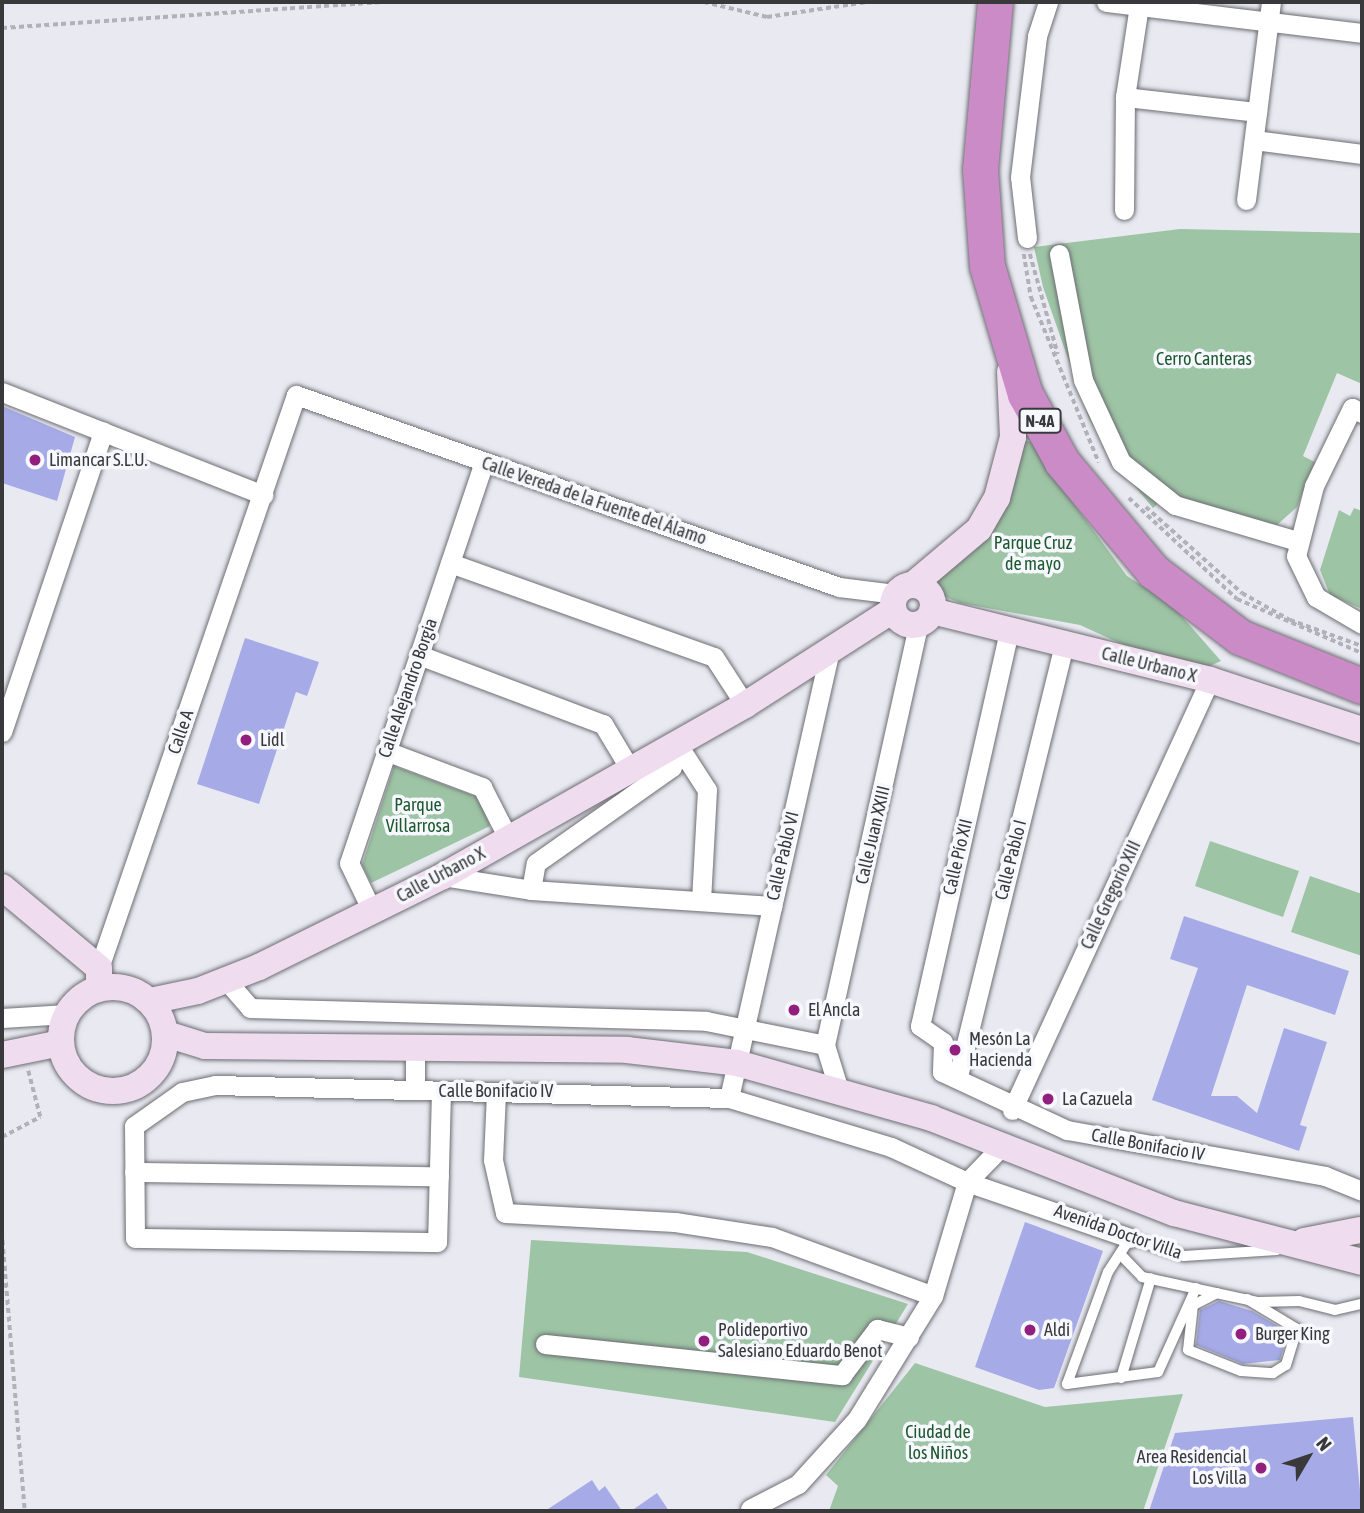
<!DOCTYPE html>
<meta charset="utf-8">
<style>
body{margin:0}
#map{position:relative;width:1364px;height:1513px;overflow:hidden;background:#e9eaf1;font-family:"Asap Condensed",sans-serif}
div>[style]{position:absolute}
.green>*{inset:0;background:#9dc4a4}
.building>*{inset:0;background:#a6abe7}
.path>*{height:3.5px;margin-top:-1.75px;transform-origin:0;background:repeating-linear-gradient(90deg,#b1b2b8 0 5px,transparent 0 8.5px)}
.roads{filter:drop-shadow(0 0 2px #6d6d73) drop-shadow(0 0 2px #6d6d73)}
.lane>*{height:10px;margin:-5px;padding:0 5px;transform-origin:5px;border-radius:5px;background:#fff}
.street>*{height:19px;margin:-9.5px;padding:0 9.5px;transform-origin:9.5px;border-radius:9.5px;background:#fff}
.secondary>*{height:26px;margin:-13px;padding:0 13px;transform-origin:13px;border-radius:13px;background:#efdcee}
.secondary>.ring{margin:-13px;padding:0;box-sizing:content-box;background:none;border:26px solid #efdcee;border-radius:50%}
.highway>*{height:35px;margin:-17.5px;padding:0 17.5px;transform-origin:17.5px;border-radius:17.5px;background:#cb8bc6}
.dots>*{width:19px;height:19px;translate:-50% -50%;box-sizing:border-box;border:4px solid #f7f8fe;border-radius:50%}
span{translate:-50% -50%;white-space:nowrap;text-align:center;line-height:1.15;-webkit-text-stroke:7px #f7f8fe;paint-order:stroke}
.shield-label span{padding:2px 5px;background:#f7f8fe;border:2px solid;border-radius:5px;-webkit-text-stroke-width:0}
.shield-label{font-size:16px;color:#39393c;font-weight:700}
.park-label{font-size:18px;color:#1c592f}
.poi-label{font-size:18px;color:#39393c}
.left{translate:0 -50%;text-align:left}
.right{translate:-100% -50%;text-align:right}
.street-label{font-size:18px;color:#39393c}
.frame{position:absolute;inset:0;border:4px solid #39393c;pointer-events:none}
.north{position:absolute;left:1273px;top:1422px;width:70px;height:70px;-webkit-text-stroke:5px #f7f8fe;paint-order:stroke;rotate:51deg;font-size:19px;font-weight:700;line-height:28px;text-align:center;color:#39393c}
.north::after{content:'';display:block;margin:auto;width:24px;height:32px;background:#39393c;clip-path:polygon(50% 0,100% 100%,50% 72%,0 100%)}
</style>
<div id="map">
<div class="green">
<div style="clip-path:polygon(1180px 229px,1362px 233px,1362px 384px,1337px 373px,1303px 456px,1315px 462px,1297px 507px,1277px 525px,1162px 500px,1153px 508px,1111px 458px,1088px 416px,1043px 287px,1034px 247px)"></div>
<div style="clip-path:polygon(1013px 437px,1055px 449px,1065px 492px,1127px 576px,1172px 605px,1221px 661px,1189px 675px,1080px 625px,960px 603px,914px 584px,997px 498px)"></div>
<div style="clip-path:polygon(1354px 508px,1362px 511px,1362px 609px,1330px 595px,1320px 570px,1339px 510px,1350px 516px)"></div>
<div style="clip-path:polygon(394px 766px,480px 798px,490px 826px,371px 883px,362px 865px)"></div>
<div style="clip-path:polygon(1210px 841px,1299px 871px,1283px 917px,1195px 886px)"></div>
<div style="clip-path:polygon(1310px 876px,1362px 894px,1362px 956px,1291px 932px)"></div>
<div style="clip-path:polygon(531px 1240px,747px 1252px,908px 1304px,835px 1422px,519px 1377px)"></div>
<div style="clip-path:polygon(915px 1363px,1045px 1407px,1183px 1394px,1143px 1511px,829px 1511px,838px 1486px,826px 1475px)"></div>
</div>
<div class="building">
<div style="clip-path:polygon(2px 406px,75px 437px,57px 501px,2px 483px)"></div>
<div style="clip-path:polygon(245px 638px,319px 662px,307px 696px,296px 692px,259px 804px,197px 784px)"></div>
<div style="clip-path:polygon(1184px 916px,1349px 971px,1335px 1015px,1247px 985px,1211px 1096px,1237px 1096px,1257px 1113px,1284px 1028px,1327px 1042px,1300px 1125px,1307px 1127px,1299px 1151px,1152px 1100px,1198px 968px,1170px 959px)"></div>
<div style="clip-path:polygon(1025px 1222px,1103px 1251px,1054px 1388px,1039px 1390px,975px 1367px)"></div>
<div style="clip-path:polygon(1219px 1301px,1252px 1311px,1288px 1332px,1280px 1360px,1243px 1364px,1196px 1345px,1200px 1310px)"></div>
<div style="clip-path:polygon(1353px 1417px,1362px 1511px,1149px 1511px,1175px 1433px)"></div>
<div style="clip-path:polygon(592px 1480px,599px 1491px,605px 1486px,622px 1511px,545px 1511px)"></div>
<div style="clip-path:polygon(657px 1493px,669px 1511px,631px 1511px)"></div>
</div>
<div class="path">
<div style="left:704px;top:2px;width:65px;rotate:13.4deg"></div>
<div style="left:767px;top:17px;width:101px;rotate:-8.5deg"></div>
<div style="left:2px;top:28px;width:385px;rotate:-3.9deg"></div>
<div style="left:1024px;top:254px;width:44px;rotate:80.8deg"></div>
<div style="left:1031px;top:297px;width:179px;rotate:67.7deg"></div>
<div style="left:1030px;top:254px;width:104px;rotate:74.4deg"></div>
<div style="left:1129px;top:498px;width:148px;rotate:43.1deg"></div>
<div style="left:1237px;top:599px;width:136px;rotate:23.4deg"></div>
<div style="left:1146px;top:507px;width:129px;rotate:41.9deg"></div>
<div style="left:1242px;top:593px;width:55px;rotate:29.4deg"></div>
<div style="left:1290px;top:620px;width:77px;rotate:19.9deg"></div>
<div style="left:2px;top:1137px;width:43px;rotate:-27.8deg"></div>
<div style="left:40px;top:1117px;width:48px;rotate:-104.6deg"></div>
<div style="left:2px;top:1232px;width:280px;rotate:85.3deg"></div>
</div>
<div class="roads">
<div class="lane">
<div style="left:1122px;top:1256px;width:29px;rotate:46deg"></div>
<div style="left:1142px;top:1277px;width:119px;rotate:12.2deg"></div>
<div style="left:1258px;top:1302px;width:41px;rotate:-1.4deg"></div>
<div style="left:1299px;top:1301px;width:37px;rotate:14deg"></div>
<div style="left:1335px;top:1310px;width:28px;rotate:-13deg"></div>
<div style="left:1196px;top:1288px;width:92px;rotate:114.3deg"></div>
<div style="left:1158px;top:1372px;width:92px;rotate:172.5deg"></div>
<div style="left:1067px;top:1384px;width:119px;rotate:-69.9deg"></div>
<div style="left:1108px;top:1272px;width:40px;rotate:-57.1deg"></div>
<div style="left:1130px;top:1238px;width:57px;rotate:18.4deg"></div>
<div style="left:1184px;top:1256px;width:93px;rotate:-3.7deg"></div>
<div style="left:1217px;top:1293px;width:27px;rotate:153deg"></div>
<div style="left:1193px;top:1305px;width:45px;rotate:96.3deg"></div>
<div style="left:1188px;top:1350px;width:57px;rotate:21.6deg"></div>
<div style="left:1241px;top:1371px;width:32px;rotate:4deg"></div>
<div style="left:1273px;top:1373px;width:15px;rotate:-32deg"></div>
<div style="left:1286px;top:1365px;width:38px;rotate:-73deg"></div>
<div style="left:1297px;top:1329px;width:58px;rotate:-149deg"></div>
<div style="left:1121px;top:1378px;width:104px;rotate:-73.3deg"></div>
</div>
<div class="street">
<div style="left:1106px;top:2px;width:258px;rotate:6.9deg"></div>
<div style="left:1125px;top:97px;width:133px;rotate:6.5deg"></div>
<div style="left:1254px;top:140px;width:109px;rotate:7.4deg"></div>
<div style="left:1246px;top:200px;width:200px;rotate:-82.8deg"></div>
<div style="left:1124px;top:210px;width:113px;rotate:-89.5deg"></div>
<div style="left:1125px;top:97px;width:92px;rotate:-81.3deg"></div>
<div style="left:1027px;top:238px;width:61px;rotate:-96.5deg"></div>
<div style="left:1020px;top:177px;width:142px;rotate:-83.1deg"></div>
<div style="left:1037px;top:36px;width:36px;rotate:-72deg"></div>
<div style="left:1059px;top:254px;width:128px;rotate:79.2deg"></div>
<div style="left:1083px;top:380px;width:90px;rotate:65.1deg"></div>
<div style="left:1121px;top:462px;width:69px;rotate:38.5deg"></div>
<div style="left:1175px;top:505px;width:127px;rotate:16.4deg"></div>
<div style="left:2px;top:392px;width:281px;rotate:21.5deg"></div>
<div style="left:1362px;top:413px;width:11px;rotate:-153deg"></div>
<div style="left:1352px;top:408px;width:87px;rotate:116deg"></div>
<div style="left:1314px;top:486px;width:72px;rotate:104.4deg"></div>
<div style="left:1296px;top:556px;width:46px;rotate:64deg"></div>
<div style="left:1316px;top:597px;width:53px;rotate:30.4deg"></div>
<div style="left:450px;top:563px;width:280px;rotate:19.6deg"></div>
<div style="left:714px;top:657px;width:57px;rotate:57.1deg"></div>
<div style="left:1009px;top:631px;width:405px;rotate:102.7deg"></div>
<div style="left:920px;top:1026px;width:28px;rotate:35deg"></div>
<div style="left:943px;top:1042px;width:30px;rotate:92deg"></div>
<div style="left:942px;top:1072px;width:138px;rotate:24.9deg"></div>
<div style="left:1067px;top:1130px;width:262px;rotate:10.1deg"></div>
<div style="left:1325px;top:1176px;width:40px;rotate:22deg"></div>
<div style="left:419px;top:655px;width:197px;rotate:20.6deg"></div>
<div style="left:603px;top:724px;width:52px;rotate:59deg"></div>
<div style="left:2px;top:732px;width:317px;rotate:-71.4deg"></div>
<div style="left:676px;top:742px;width:57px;rotate:57.1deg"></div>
<div style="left:707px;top:790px;width:111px;rotate:93.1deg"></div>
<div style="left:386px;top:751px;width:103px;rotate:20.6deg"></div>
<div style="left:482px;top:787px;width:57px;rotate:63deg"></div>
<div style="left:443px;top:876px;width:89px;rotate:9deg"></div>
<div style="left:531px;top:890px;width:242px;rotate:3.8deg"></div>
<div style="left:531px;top:890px;width:27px;rotate:-80deg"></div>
<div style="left:536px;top:863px;width:166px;rotate:-35.2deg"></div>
<div style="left:672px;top:767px;width:25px;rotate:-81deg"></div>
<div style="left:372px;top:911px;width:53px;rotate:-115.6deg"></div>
<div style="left:349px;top:863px;width:423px;rotate:-71.4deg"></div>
<div style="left:99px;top:968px;width:606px;rotate:-71.03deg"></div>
<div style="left:296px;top:395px;width:576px;rotate:19.47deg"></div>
<div style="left:839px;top:587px;width:56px;rotate:7.1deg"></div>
<div style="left:226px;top:980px;width:37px;rotate:49deg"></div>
<div style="left:250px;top:1008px;width:456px;rotate:1.6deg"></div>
<div style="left:706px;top:1021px;width:121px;rotate:11.4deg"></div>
<div style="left:825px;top:1045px;width:44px;rotate:72.8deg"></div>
<div style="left:2px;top:1018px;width:65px;rotate:-3.5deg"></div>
<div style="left:825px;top:1045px;width:430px;rotate:-77.5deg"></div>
<div style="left:958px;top:1076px;width:446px;rotate:-76.2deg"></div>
<div style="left:415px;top:1090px;width:39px;rotate:-90deg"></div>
<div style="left:441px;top:1091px;width:151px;rotate:91.5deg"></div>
<div style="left:437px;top:1242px;width:302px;rotate:-179.2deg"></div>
<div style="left:135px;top:1238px;width:112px;rotate:-90.5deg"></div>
<div style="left:134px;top:1126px;width:59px;rotate:-35.3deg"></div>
<div style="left:182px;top:1092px;width:34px;rotate:-12deg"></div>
<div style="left:215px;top:1085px;width:514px;rotate:1.45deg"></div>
<div style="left:729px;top:1098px;width:169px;rotate:16.8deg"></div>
<div style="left:891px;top:1147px;width:84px;rotate:24.7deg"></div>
<div style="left:967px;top:1182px;width:172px;rotate:19deg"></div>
<div style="left:496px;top:1092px;width:68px;rotate:92.5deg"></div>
<div style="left:493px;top:1160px;width:54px;rotate:77.2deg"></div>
<div style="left:505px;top:1213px;width:170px;rotate:3deg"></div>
<div style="left:675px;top:1222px;width:98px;rotate:8.8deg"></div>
<div style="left:772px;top:1237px;width:171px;rotate:20.1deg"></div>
<div style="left:729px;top:1098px;width:460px;rotate:-77.3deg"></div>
<div style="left:1012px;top:1110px;width:473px;rotate:-65.3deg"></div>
<div style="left:134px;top:1172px;width:305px;rotate:0.8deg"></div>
<div style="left:545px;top:1344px;width:299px;rotate:6deg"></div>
<div style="left:842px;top:1375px;width:58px;rotate:-52.7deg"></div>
<div style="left:877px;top:1329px;width:33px;rotate:14deg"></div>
<div style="left:750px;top:1509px;width:54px;rotate:-27.5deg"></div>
<div style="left:798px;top:1484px;width:88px;rotate:-47.8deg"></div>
<div style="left:857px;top:1419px;width:145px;rotate:-58.3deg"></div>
<div style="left:933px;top:1296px;width:119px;rotate:-73.4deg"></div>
<div style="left:967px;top:1182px;width:50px;rotate:-45.8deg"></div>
</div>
<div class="secondary">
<div style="left:914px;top:584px;width:85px;rotate:-40.2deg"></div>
<div style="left:979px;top:529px;width:36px;rotate:-60deg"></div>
<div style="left:997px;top:498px;width:63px;rotate:-75.3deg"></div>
<div style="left:1013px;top:437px;width:65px;rotate:-92.6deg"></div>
<div class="ring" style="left:893px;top:585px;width:14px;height:14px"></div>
<div style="left:932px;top:611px;width:286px;rotate:13.9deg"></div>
<div style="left:1210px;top:680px;width:160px;rotate:18.2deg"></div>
<div style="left:2px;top:887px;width:126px;rotate:39.9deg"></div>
<div style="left:99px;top:968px;width:20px;rotate:90deg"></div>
<div class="ring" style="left:61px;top:987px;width:78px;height:78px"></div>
<div style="left:150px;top:1001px;width:49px;rotate:-11.8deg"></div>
<div style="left:198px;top:991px;width:66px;rotate:-21.5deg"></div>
<div style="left:259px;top:967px;width:205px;rotate:-26.3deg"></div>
<div style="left:443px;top:876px;width:347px;rotate:-29.5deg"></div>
<div style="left:745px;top:705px;width:176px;rotate:-32.7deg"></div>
<div style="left:166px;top:1034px;width:41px;rotate:17.1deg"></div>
<div style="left:205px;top:1046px;width:422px;rotate:0.5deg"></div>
<div style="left:627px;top:1050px;width:111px;rotate:6.7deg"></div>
<div style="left:737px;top:1063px;width:202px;rotate:15.8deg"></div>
<div style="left:931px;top:1118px;width:261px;rotate:21.4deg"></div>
<div style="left:1174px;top:1213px;width:194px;rotate:14.6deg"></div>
<div style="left:2px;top:1055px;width:60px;rotate:-11.5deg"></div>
<div style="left:1304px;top:1241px;width:57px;rotate:-11.1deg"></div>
</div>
<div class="highway">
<div style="left:995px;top:2px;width:168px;rotate:95.1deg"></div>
<div style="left:980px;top:169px;width:97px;rotate:85.9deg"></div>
<div style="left:987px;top:266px;width:134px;rotate:73.5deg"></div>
<div style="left:1025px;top:394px;width:77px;rotate:61.4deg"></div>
<div style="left:1062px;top:462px;width:142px;rotate:50.1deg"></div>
<div style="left:1153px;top:571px;width:109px;rotate:37.2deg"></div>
<div style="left:1240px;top:637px;width:131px;rotate:21.9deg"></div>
</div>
</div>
<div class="dots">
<div style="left:35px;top:460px;background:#921e7e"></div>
<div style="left:246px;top:740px;background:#921e7e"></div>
<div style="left:794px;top:1010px;background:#921e7e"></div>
<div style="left:955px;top:1050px;background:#921e7e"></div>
<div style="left:1048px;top:1099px;background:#921e7e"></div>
<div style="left:1030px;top:1330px;background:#921e7e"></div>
<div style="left:1241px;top:1334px;background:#921e7e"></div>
<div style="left:704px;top:1341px;background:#921e7e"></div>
<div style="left:1261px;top:1468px;background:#921e7e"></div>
</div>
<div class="shield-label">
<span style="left:1040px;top:421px">N-4A</span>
</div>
<div class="park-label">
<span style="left:1204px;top:359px">Cerro Canteras</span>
<span style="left:1033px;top:554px">Parque Cruz<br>de mayo</span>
<span style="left:418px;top:816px">Parque<br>Villarrosa</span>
<span style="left:938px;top:1443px">Ciudad de<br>los Niños</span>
</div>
<div class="poi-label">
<span class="left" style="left:49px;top:460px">Limancar S.L.U.</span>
<span class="left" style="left:260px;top:740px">Lidl</span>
<span class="left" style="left:808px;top:1010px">El Ancla</span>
<span class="left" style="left:969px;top:1050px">Mesón La<br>Hacienda</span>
<span class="left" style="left:1062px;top:1099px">La Cazuela</span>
<span class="left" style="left:1044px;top:1330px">Aldi</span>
<span class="left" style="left:718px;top:1341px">Polideportivo<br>Salesiano Eduardo Benot</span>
<span class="left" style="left:1255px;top:1334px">Burger King</span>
<span class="right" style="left:1247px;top:1468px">Area Residencial<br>Los Villa</span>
</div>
<div class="street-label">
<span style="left:594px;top:501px;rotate:19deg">Calle Vereda de la Fuente del Álamo</span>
<span style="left:1149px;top:665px;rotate:14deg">Calle Urbano X</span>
<span style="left:408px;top:688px;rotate:-71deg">Calle Alejandro Borgia</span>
<span style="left:181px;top:732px;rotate:-71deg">Calle A</span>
<span style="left:873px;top:835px;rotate:-77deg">Calle Juan XXIII</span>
<span style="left:783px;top:856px;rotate:-77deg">Calle Pablo VI</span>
<span style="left:958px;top:857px;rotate:-77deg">Calle Pío XII</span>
<span style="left:1011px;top:860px;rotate:-76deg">Calle Pablo I</span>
<span style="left:441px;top:875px;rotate:-28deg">Calle Urbano X</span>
<span style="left:1111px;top:895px;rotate:-65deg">Calle Gregorio XIII</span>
<span style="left:496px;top:1091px">Calle Bonifacio IV</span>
<span style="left:1148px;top:1145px;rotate:10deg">Calle Bonifacio IV</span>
<span style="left:1118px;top:1232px;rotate:19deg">Avenida Doctor Villa</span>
</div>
<div class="frame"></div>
<div class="north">N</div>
</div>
